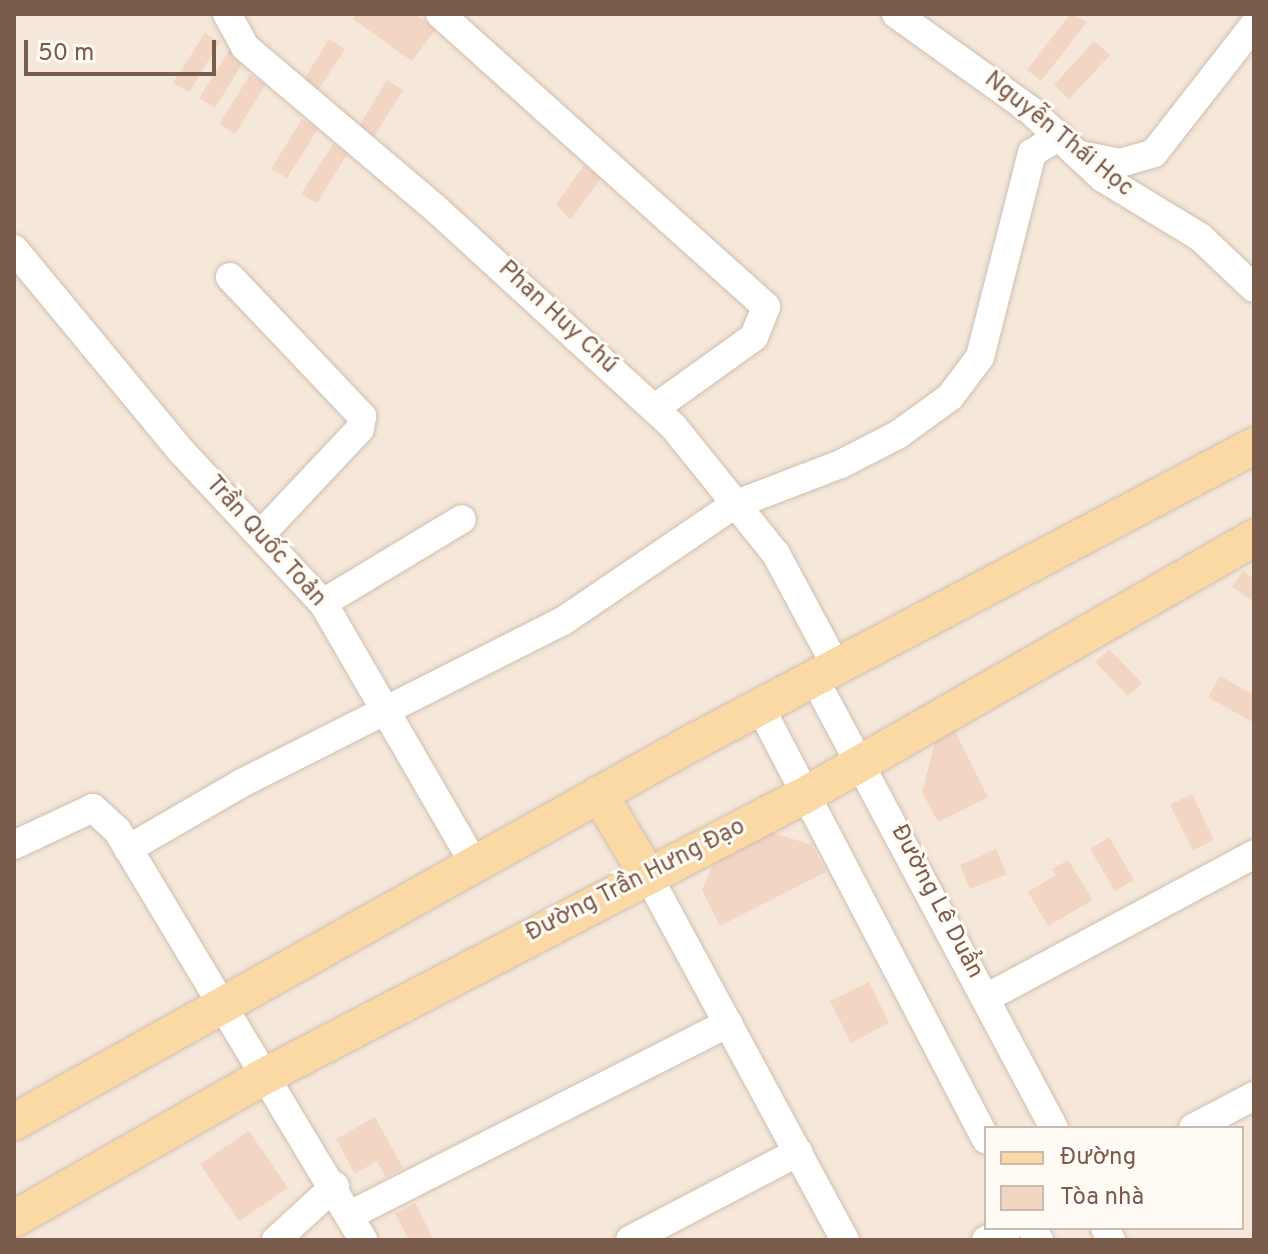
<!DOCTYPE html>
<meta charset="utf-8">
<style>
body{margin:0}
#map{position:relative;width:1268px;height:1254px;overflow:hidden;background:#fdf6ec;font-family:Overpass,sans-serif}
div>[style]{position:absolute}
.residential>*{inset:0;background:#f5e8da}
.building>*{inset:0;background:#f3d5c3}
.roads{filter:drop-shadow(0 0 2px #d1beb0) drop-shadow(0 0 2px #d1beb0)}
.minor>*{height:28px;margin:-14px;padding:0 14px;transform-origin:14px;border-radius:14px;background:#fff}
.major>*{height:36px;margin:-18px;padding:0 18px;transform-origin:18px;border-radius:18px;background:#fbd9a5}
span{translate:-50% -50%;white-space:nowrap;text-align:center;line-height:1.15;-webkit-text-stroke:6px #fffaf3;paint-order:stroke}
.street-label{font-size:24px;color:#7a5c4d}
.frame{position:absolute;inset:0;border:16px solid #7a5c4d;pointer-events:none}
.legend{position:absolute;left:984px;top:1126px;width:260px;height:104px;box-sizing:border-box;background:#fffaf3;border:2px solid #cabbb1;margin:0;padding:10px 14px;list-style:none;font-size:24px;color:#7a5c4d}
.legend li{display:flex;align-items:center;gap:16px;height:40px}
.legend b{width:40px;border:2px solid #cabbb1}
.scale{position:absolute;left:24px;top:40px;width:192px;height:36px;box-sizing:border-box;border:4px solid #7a5c4d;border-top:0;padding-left:10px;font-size:24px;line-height:28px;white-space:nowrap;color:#7a5c4d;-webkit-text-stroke:6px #fffaf3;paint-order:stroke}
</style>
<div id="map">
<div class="residential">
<div style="clip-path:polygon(evenodd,14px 14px,1254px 14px,1254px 1240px,14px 1240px,14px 14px,986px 1128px,1242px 1128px,1242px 1228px,986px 1228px,986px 1128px)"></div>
</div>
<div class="building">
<div style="clip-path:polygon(357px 14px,415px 14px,436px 29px,412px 61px,353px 19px)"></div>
<div style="clip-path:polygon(1070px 14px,1087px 22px,1041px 81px,1027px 70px)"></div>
<div style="clip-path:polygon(205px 33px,220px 42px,189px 92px,173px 83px)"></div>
<div style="clip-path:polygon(329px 39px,345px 49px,313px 98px,298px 89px)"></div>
<div style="clip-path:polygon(1094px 41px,1110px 55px,1069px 99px,1054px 85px)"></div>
<div style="clip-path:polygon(230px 49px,246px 58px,215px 108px,199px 98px)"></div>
<div style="clip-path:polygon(250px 75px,266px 84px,235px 134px,219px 124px)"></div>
<div style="clip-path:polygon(387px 80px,403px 90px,372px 140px,356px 131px)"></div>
<div style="clip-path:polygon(302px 119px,318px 129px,287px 178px,271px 169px)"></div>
<div style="clip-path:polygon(333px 144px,348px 153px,317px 203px,301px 194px)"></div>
<div style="clip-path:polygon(584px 165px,602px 177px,570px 220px,556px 204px)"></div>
<div style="clip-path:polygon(1243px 571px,1254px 579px,1254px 602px,1232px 587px)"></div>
<div style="clip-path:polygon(1109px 649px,1142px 683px,1128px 696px,1095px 662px)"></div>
<div style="clip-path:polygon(1220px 676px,1254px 695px,1254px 723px,1208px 697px)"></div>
<div style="clip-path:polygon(953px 727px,988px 797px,938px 822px,922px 792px,937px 735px)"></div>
<div style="clip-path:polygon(1192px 794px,1214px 840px,1193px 850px,1170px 805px)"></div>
<div style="clip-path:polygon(761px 829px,812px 845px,826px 872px,720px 926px,702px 890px,719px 852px)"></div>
<div style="clip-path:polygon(1109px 837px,1134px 880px,1115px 891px,1090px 849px)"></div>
<div style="clip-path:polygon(996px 849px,1007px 874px,970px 889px,960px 865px)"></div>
<div style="clip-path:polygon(1068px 860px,1093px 900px,1048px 926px,1028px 892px,1056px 875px,1052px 869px)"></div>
<div style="clip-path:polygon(869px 982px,889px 1023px,851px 1043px,830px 1001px)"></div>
<div style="clip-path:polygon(375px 1117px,403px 1168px,386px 1178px,377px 1161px,355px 1174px,336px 1139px)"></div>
<div style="clip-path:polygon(249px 1131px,288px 1188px,239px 1221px,200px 1164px)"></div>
<div style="clip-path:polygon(415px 1203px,434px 1240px,409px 1240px,395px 1214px)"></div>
</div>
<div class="roads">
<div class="minor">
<div style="left:227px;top:14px;width:38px;rotate:61deg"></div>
<div style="left:245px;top:47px;width:249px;rotate:40.3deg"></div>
<div style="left:435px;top:208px;width:323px;rotate:42.5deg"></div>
<div style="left:673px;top:426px;width:164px;rotate:51.2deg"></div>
<div style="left:776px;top:554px;width:127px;rotate:61.8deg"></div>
<div style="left:440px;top:14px;width:438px;rotate:41.9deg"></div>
<div style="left:766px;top:307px;width:32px;rotate:112deg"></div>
<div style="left:754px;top:337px;width:122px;rotate:144.4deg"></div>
<div style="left:896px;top:14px;width:165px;rotate:35.6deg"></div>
<div style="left:1030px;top:110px;width:100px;rotate:43deg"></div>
<div style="left:1103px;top:178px;width:114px;rotate:31.3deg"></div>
<div style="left:1200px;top:237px;width:74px;rotate:43.4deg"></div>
<div style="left:1080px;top:155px;width:41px;rotate:11.3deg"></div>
<div style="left:1120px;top:163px;width:35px;rotate:-16deg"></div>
<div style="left:1154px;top:153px;width:162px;rotate:-52deg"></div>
<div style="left:14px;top:249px;width:264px;rotate:50.4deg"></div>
<div style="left:182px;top:452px;width:207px;rotate:47deg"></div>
<div style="left:323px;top:603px;width:302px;rotate:59.9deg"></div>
<div style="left:230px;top:277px;width:192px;rotate:46.5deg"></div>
<div style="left:362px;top:416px;width:13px;rotate:99deg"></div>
<div style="left:360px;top:429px;width:143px;rotate:133.3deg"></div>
<div style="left:323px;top:603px;width:162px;rotate:-31.1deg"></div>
<div style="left:814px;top:678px;width:510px;rotate:61.93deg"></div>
<div style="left:760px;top:707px;width:488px;rotate:62.4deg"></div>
<div style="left:14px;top:845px;width:87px;rotate:-25.1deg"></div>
<div style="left:93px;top:808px;width:33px;rotate:43deg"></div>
<div style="left:117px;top:830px;width:478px;rotate:59deg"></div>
<div style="left:128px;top:849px;width:129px;rotate:-30.1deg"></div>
<div style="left:240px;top:784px;width:362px;rotate:-26.8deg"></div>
<div style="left:563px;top:621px;width:207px;rotate:-34.2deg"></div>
<div style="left:734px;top:505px;width:115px;rotate:-21deg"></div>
<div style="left:841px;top:464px;width:65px;rotate:-27.3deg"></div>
<div style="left:899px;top:434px;width:63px;rotate:-36deg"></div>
<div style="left:950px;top:397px;width:50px;rotate:-53.1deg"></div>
<div style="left:980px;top:357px;width:211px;rotate:-75.7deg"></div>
<div style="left:1032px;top:153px;width:32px;rotate:-32deg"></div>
<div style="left:647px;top:874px;width:416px;rotate:61.6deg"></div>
<div style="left:986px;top:998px;width:304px;rotate:-28.2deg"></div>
<div style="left:1193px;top:1128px;width:69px;rotate:-27.7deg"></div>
<div style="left:350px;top:1215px;width:424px;rotate:-26.9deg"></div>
<div style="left:1032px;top:1228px;width:14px;rotate:60deg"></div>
<div style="left:1105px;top:1228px;width:13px;rotate:63deg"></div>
<div style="left:276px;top:1240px;width:80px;rotate:-42.5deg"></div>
<div style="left:630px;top:1240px;width:190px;rotate:-27.6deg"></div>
<div style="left:986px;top:1240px;width:26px;rotate:-28deg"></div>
</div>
<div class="major">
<div style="left:599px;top:794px;width:93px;rotate:59deg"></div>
<div style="left:14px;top:1122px;width:772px;rotate:-29.22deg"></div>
<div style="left:688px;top:745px;width:640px;rotate:-27.85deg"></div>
<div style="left:14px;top:1219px;width:287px;rotate:-29.7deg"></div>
<div style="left:263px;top:1077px;width:613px;rotate:-27.48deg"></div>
<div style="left:807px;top:794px;width:515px;rotate:-29.8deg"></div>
</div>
</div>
<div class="street-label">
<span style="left:1058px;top:135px;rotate:39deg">Nguyễn Thái Học</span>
<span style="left:557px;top:318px;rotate:43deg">Phan Huy Chú</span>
<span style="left:265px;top:542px;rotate:48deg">Trần Quốc Toản</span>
<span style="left:636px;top:881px;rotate:-27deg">Đường Trần Hưng Đạo</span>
<span style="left:936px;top:902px;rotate:62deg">Đường Lê Duẩn</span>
</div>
<div class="frame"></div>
<ul class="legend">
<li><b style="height:10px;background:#fbd9a5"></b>Đường</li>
<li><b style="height:22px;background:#f3d5c3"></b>Tòa nhà</li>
</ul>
<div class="scale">50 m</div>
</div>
